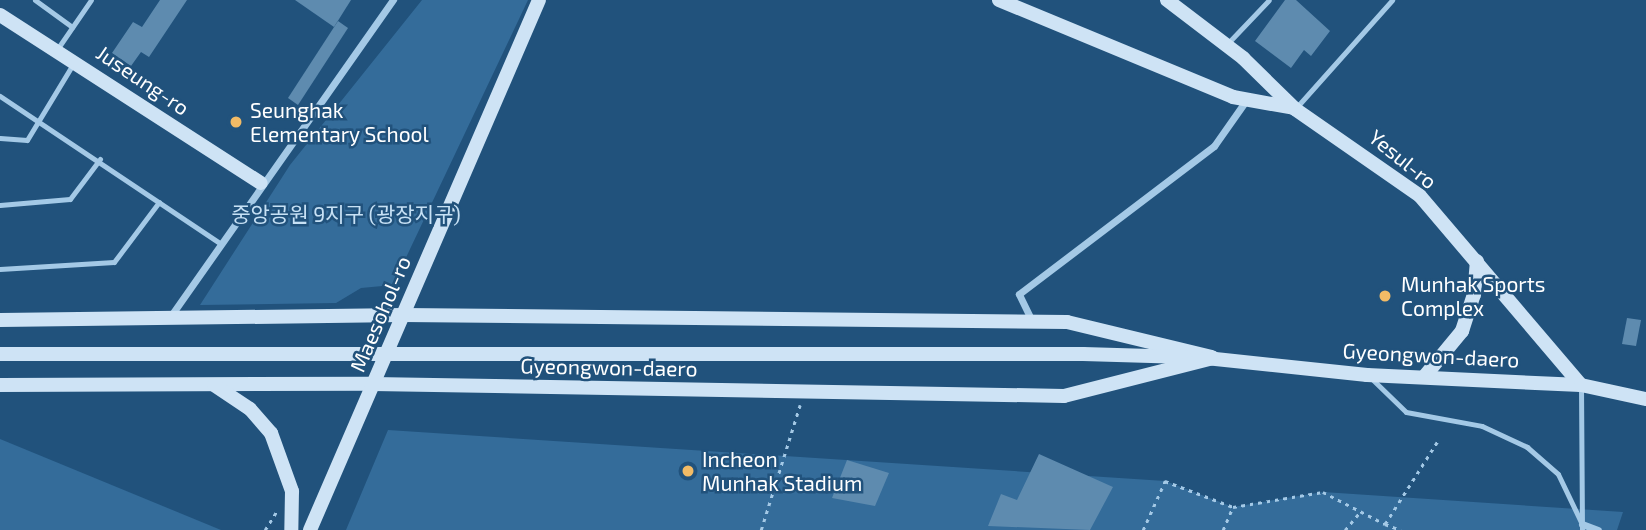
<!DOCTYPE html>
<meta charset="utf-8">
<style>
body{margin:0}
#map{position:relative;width:1646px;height:530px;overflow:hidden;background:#21527c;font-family:"Exo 2","Noto Sans KR",sans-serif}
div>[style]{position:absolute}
.green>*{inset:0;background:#346c9a}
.building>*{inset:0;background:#5e8baf}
.path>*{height:2.5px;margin-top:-1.25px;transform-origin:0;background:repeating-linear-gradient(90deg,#a4c9e6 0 3.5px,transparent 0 8.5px)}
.lane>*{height:5px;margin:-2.5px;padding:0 2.5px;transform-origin:2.5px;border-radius:2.5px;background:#a4c9e6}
.street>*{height:7px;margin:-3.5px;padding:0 3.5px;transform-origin:3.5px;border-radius:3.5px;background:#a4c9e6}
.secondary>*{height:14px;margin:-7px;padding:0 7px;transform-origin:7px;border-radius:7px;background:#cee3f5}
.secondary-bridge>*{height:14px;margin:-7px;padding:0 7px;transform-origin:7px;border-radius:7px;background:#cee3f5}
.dots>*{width:19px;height:19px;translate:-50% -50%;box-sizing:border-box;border:4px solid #21527c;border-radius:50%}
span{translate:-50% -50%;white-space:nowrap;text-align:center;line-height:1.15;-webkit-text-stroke:5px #21527c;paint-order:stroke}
.street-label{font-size:21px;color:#fff}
.poi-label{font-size:21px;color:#fff}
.left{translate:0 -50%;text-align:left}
.park-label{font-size:21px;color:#c7e1f5}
</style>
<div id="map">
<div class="green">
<div style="clip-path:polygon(422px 0,528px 0,393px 285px,361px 288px,336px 303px,200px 305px,290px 165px)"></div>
<div style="clip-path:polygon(388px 430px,1165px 481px,1233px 507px,1323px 492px,1623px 512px,1617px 530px,346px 530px)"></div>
<div style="clip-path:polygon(0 439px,221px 530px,0 530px)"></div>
</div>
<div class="building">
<div style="clip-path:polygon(160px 0,187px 0,149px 57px,141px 52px,131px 66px,112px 53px,133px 22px,142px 27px)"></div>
<div style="clip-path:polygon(295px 0,351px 0,334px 27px)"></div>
<div style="clip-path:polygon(1285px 0,1296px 0,1330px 31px,1311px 56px,1304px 50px,1291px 68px,1255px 41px)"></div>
<div style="clip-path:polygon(338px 21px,348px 28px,298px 105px,288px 98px)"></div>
<div style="clip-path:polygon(1627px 318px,1641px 320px,1636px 346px,1622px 344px)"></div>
<div style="clip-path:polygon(1039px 454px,1113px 487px,1090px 530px,988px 526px,1001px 494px,1017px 500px)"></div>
<div style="clip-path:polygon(847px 460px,889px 473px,875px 506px,832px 498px)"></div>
</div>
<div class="path">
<div style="left:1385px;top:524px;width:17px;rotate:21deg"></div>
<div style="left:265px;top:530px;width:22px;rotate:-58deg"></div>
<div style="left:761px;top:530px;width:131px;rotate:-72.7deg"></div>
<div style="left:1143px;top:530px;width:54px;rotate:-65.8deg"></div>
<div style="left:1165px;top:481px;width:73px;rotate:20.9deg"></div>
<div style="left:1233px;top:507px;width:91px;rotate:-9.5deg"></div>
<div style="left:1323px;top:492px;width:70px;rotate:27.3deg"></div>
<div style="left:1385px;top:524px;width:101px;rotate:-57.6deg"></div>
<div style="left:1223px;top:530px;width:25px;rotate:-67deg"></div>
<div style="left:1345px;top:530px;width:25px;rotate:-50deg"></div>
</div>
<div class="lane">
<div style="left:35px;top:0;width:46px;rotate:36.1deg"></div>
<div style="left:1228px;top:43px;width:59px;rotate:-46.4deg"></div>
<div style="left:58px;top:48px;width:58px;rotate:-55.5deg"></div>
<div style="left:0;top:96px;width:265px;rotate:33.8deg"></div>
<div style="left:1295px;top:109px;width:146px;rotate:-48.3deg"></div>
<div style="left:0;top:138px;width:27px;rotate:4deg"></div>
<div style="left:27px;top:140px;width:89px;rotate:-58.8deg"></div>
<div style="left:0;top:205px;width:70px;rotate:-4.9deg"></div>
<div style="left:70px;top:199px;width:50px;rotate:-53.1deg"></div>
<div style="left:0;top:269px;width:114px;rotate:-3.5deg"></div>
<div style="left:114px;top:262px;width:75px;rotate:-53.1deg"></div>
<div style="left:1372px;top:379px;width:47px;rotate:44.1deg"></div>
<div style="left:1406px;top:412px;width:77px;rotate:10.4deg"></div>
<div style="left:1482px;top:426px;width:50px;rotate:25deg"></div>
<div style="left:1527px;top:447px;width:41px;rotate:41.1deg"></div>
<div style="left:1558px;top:474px;width:55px;rotate:64.4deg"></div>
<div style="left:1581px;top:386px;width:144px;rotate:89.6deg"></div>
</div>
<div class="street">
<div style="left:170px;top:317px;width:388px;rotate:-54.9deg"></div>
<div style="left:1032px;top:321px;width:30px;rotate:-116deg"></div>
<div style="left:1019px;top:294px;width:245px;rotate:-37.2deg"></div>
<div style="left:1214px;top:146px;width:57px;rotate:-54.9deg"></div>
<div style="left:1582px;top:524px;width:17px;rotate:21deg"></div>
</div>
<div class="secondary">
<div style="left:999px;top:0;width:253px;rotate:22.5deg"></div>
<div style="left:1233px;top:97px;width:62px;rotate:10.2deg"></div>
<div style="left:1167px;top:0;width:96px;rotate:37.3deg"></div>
<div style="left:1243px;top:58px;width:73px;rotate:44.4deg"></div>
<div style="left:1295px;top:109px;width:152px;rotate:34.8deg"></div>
<div style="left:1420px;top:196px;width:248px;rotate:49.6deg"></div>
<div style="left:0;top:15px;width:310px;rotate:32.8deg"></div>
<div style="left:0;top:320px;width:403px;rotate:-0.7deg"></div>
<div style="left:403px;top:315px;width:664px;rotate:0.6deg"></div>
<div style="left:1067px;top:322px;width:149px;rotate:13.6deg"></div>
<div style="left:1083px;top:354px;width:102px;rotate:1.7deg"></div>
<div style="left:1206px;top:358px;width:162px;rotate:6deg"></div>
<div style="left:1367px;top:375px;width:214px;rotate:2.7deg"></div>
<div style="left:1581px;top:385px;width:66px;rotate:12.2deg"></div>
<div style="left:1424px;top:377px;width:60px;rotate:-50.4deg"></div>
<div style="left:1462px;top:331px;width:38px;rotate:-72deg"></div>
<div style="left:1474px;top:295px;width:34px;rotate:-85deg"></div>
<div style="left:0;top:385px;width:373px;rotate:-0.2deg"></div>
<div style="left:373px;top:384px;width:691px;rotate:0.99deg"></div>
<div style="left:1064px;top:396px;width:154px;rotate:-14.3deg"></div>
<div style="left:214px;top:385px;width:43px;rotate:33.7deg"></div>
<div style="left:250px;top:409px;width:32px;rotate:49deg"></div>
<div style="left:271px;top:433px;width:62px;rotate:70.1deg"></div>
<div style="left:292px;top:491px;width:39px;rotate:91deg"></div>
<div style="left:310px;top:530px;width:577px;rotate:-66.63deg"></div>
</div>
<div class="secondary-bridge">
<div style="left:0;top:354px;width:1083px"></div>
</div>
<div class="dots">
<div style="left:236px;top:122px;background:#f2bb66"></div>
<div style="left:1385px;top:296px;background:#f2bb66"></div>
<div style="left:688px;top:471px;background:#f2bb66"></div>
</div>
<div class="street-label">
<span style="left:143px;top:80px;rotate:34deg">Juseung-ro</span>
<span style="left:1403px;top:159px;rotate:39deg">Yesul-ro</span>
<span style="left:380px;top:314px;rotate:-67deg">Maesohol-ro</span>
<span style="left:1431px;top:355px;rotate:3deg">Gyeongwon-daero</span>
<span style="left:609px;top:367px;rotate:1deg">Gyeongwon-daero</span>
</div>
<div class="poi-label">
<span class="left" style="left:250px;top:122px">Seunghak<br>Elementary School</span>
<span class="left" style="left:1401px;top:296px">Munhak Sports<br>Complex</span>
<span class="left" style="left:702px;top:471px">Incheon<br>Munhak Stadium</span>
</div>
<div class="park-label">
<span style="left:346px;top:214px">중앙공원 9지구 (광장지구)</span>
</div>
</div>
